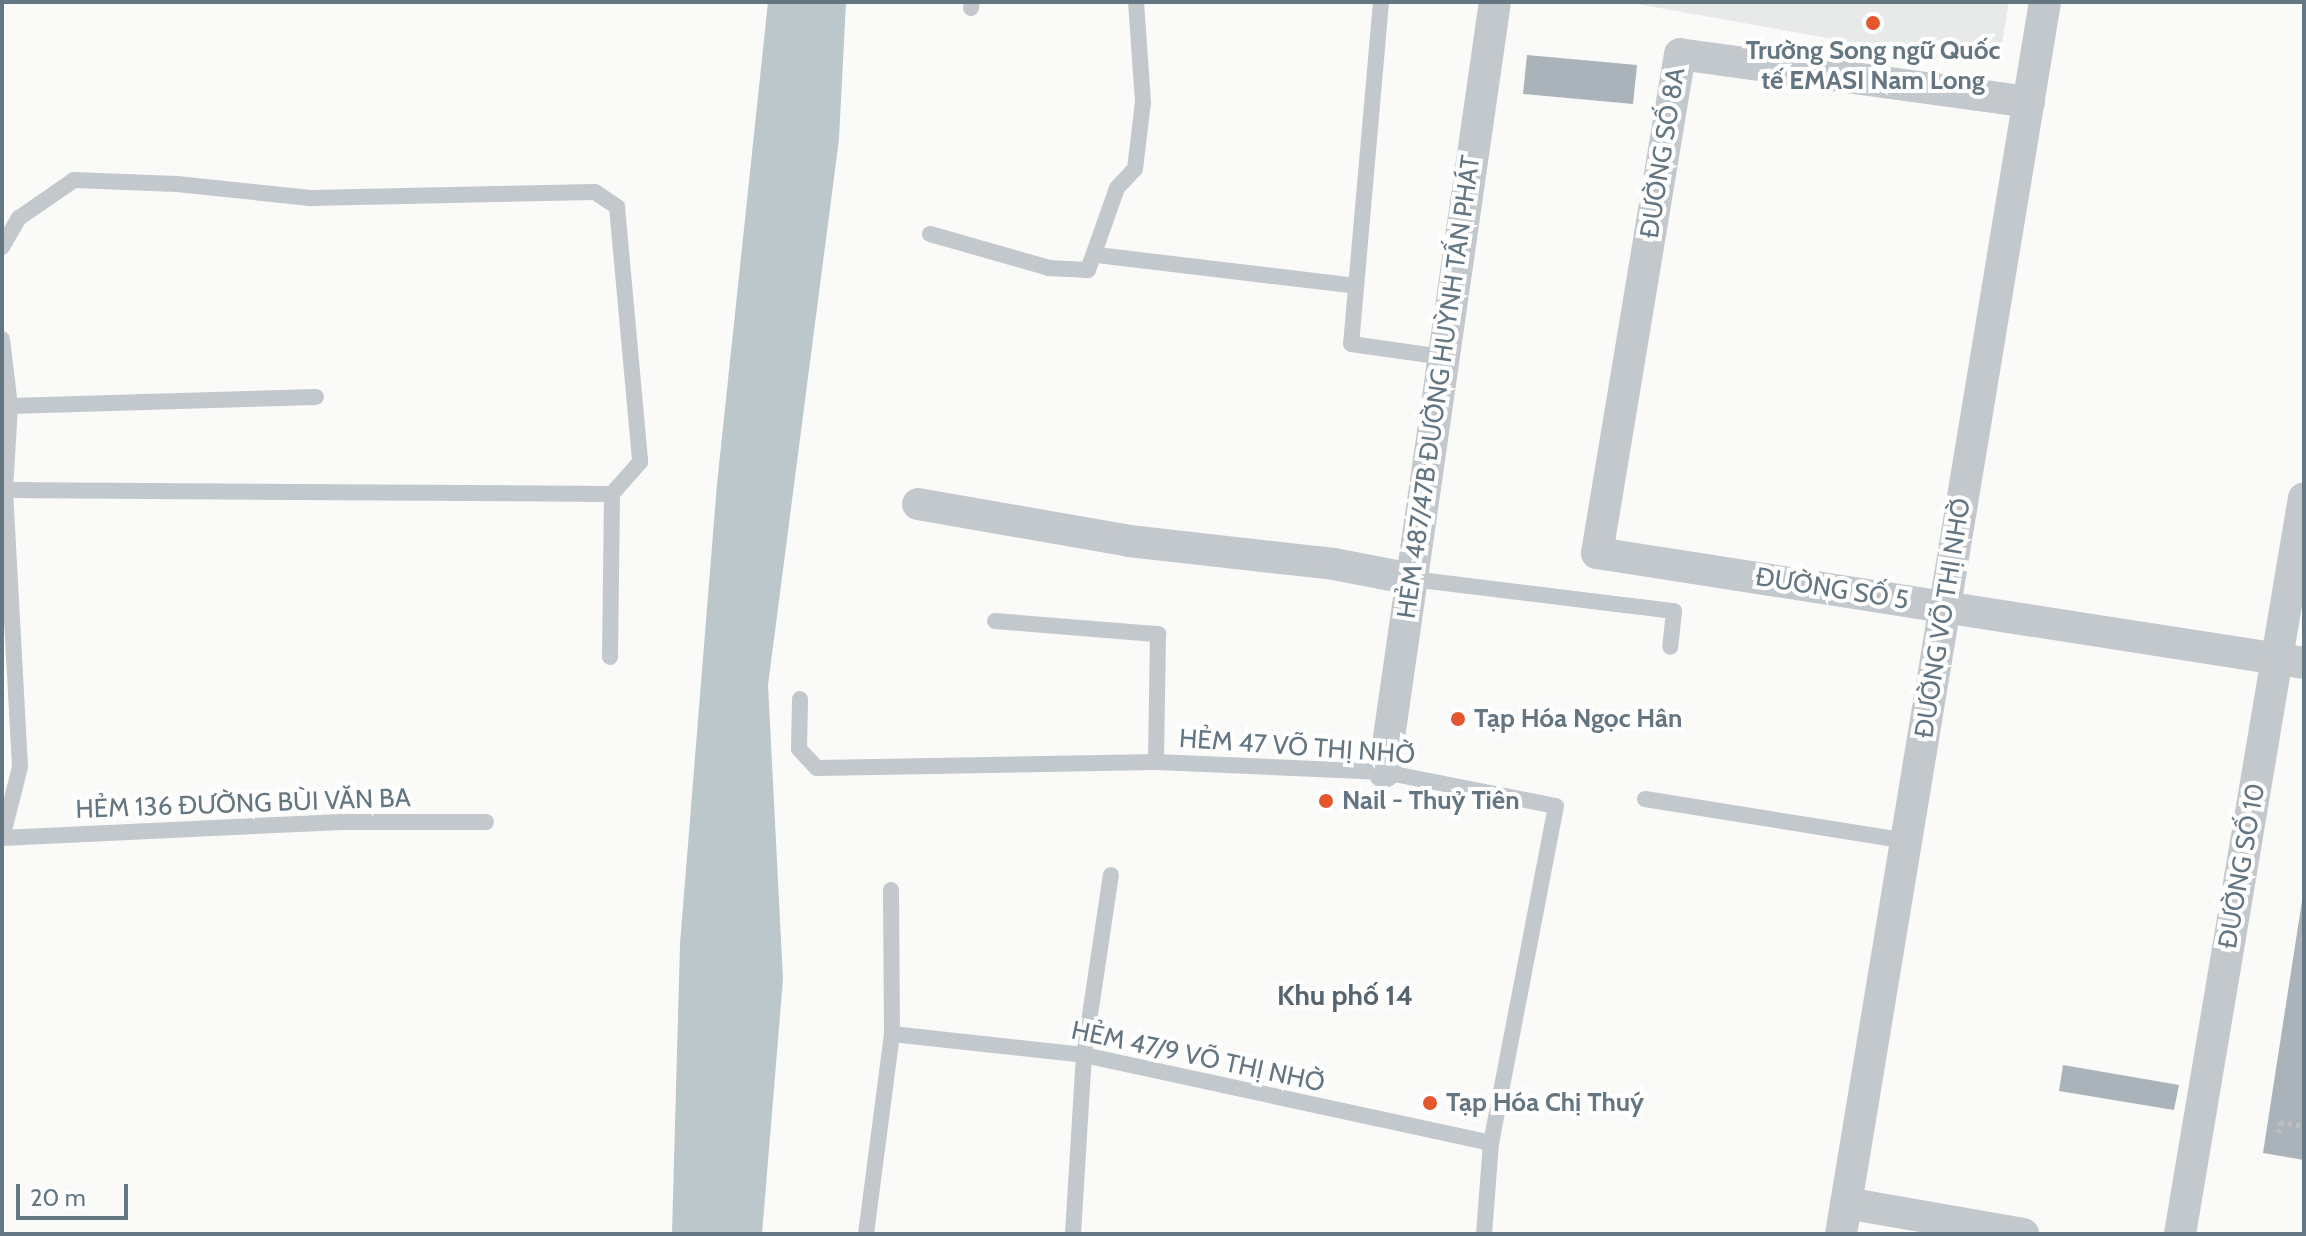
<!DOCTYPE html>
<meta charset="utf-8">
<style>
body{margin:0}
#map{position:relative;width:2306px;height:1236px;overflow:hidden;background:#fafaf8;font-family:Cabin,sans-serif}
div>[style]{position:absolute}
.built>*{inset:0;background:#e8e9e9}
.water>*{inset:0;background:#bbc7cb}
.building>*{inset:0;background:#aab3b9}
.path>*{height:5px;margin-top:-2.5px;transform-origin:0;background:repeating-linear-gradient(90deg,#bbbfc2 0 4px,transparent 0 8px)}
.lane>*{height:16px;margin:-8px;padding:0 8px;transform-origin:8px;border-radius:8px;background:#c3c8cc}
.street>*{height:32px;margin:-16px;padding:0 16px;transform-origin:16px;border-radius:16px;background:#c3c8cc}
.dots>*{width:22px;height:22px;translate:-50% -50%;box-sizing:border-box;border:4px solid #fff;border-radius:50%}
span{translate:-50% -50%;white-space:nowrap;text-align:center;line-height:1.15;-webkit-text-stroke:8px #fff;paint-order:stroke}
.poi-label{font-size:26px;color:#657683;font-weight:700}
.left{translate:0 -50%;text-align:left}
.street-label{font-size:26px;color:#657683}
.neighbourhood-label{font-size:28px;color:#57646e;font-weight:700}
.frame{position:absolute;inset:0;border:4px solid #657683;pointer-events:none}
.scale{position:absolute;left:16px;top:1184px;width:112px;height:36px;box-sizing:border-box;border:4px solid #657683;border-top:0;padding-left:10px;font-size:24px;line-height:28px;white-space:nowrap;color:#657683;-webkit-text-stroke:6px #fff;paint-order:stroke}
</style>
<div id="map">
<div class="built">
<div style="clip-path:polygon(1626px 2px,2009px 2px,2002px 43px,1967px 63px)"></div>
</div>
<div class="water">
<div style="clip-path:polygon(768px 2px,846px 2px,839px 139px,768px 685px,783px 979px,762px 1234px,672px 1234px,680px 944px,717px 484px)"></div>
</div>
<div class="building">
<div style="clip-path:polygon(1527px 55px,1637px 65px,1633px 104px,1523px 94px)"></div>
<div style="clip-path:polygon(2304px 888px,2304px 1160px,2263px 1153px)"></div>
<div style="clip-path:polygon(2063px 1065px,2179px 1085px,2174px 1110px,2059px 1091px)"></div>
</div>
<div class="path">
<div style="left:2301px;top:937px;width:4px;rotate:34deg"></div>
<div style="left:2279px;top:1133px;width:11px;rotate:-85deg"></div>
<div style="left:2280px;top:1122px;width:24px;rotate:9deg"></div>
</div>
<div class="lane">
<div style="left:1381px;top:2px;width:343px;rotate:95deg"></div>
<div style="left:1351px;top:344px;width:94px;rotate:8deg"></div>
<div style="left:971px;top:8px;width:6px;rotate:-81deg"></div>
<div style="left:930px;top:234px;width:124px;rotate:15.9deg"></div>
<div style="left:1049px;top:268px;width:39px;rotate:3deg"></div>
<div style="left:1088px;top:270px;width:87px;rotate:-70.5deg"></div>
<div style="left:1117px;top:188px;width:26px;rotate:-47deg"></div>
<div style="left:1135px;top:169px;width:67px;rotate:-83.2deg"></div>
<div style="left:1143px;top:102px;width:100px;rotate:-94deg"></div>
<div style="left:2px;top:247px;width:34px;rotate:-60deg"></div>
<div style="left:19px;top:218px;width:67px;rotate:-34.6deg"></div>
<div style="left:74px;top:180px;width:103px;rotate:2.2deg"></div>
<div style="left:177px;top:184px;width:134px;rotate:6deg"></div>
<div style="left:310px;top:198px;width:285px;rotate:-1.2deg"></div>
<div style="left:595px;top:192px;width:27px;rotate:34deg"></div>
<div style="left:617px;top:207px;width:256px;rotate:84.8deg"></div>
<div style="left:640px;top:462px;width:43px;rotate:131.2deg"></div>
<div style="left:612px;top:494px;width:163px;rotate:90.7deg"></div>
<div style="left:1097px;top:255px;width:261px;rotate:6.8deg"></div>
<div style="left:2px;top:339px;width:67px;rotate:83.2deg"></div>
<div style="left:10px;top:406px;width:84px;rotate:93.4deg"></div>
<div style="left:5px;top:490px;width:277px;rotate:86.9deg"></div>
<div style="left:20px;top:767px;width:73px;rotate:104.2deg"></div>
<div style="left:10px;top:406px;width:306px;rotate:-1.7deg"></div>
<div style="left:2px;top:490px;width:610px;rotate:0.38deg"></div>
<div style="left:1412px;top:579px;width:264px;rotate:7deg"></div>
<div style="left:1674px;top:611px;width:36px;rotate:96deg"></div>
<div style="left:995px;top:621px;width:164px;rotate:4.6deg"></div>
<div style="left:1158px;top:634px;width:128px;rotate:90.9deg"></div>
<div style="left:800px;top:699px;width:50px;rotate:91.1deg"></div>
<div style="left:799px;top:749px;width:26px;rotate:47deg"></div>
<div style="left:817px;top:768px;width:339px;rotate:-1deg"></div>
<div style="left:1156px;top:762px;width:228px;rotate:2.5deg"></div>
<div style="left:1384px;top:772px;width:175px;rotate:11.2deg"></div>
<div style="left:1556px;top:806px;width:343px;rotate:100.9deg"></div>
<div style="left:1491px;top:1143px;width:91px;rotate:94.4deg"></div>
<div style="left:1645px;top:799px;width:264px;rotate:9.1deg"></div>
<div style="left:2px;top:838px;width:340px;rotate:-2.7deg"></div>
<div style="left:342px;top:822px;width:144px"></div>
<div style="left:892px;top:1034px;width:193px;rotate:6.2deg"></div>
<div style="left:1084px;top:1055px;width:416px;rotate:12.2deg"></div>
<div style="left:866px;top:1234px;width:202px;rotate:-82.6deg"></div>
<div style="left:892px;top:1034px;width:144px;rotate:-90.4deg"></div>
<div style="left:1073px;top:1234px;width:179px;rotate:-86.5deg"></div>
<div style="left:1084px;top:1055px;width:182px;rotate:-81.5deg"></div>
</div>
<div class="street">
<div style="left:2029px;top:102px;width:352px;rotate:-172.2deg"></div>
<div style="left:1680px;top:54px;width:506px;rotate:99.44deg"></div>
<div style="left:1597px;top:553px;width:716px;rotate:8.84deg"></div>
<div style="left:918px;top:504px;width:214px;rotate:9.9deg"></div>
<div style="left:1129px;top:541px;width:206px;rotate:6.4deg"></div>
<div style="left:1334px;top:564px;width:79px;rotate:10.9deg"></div>
<div style="left:1384px;top:772px;width:778px;rotate:-81.8deg"></div>
<div style="left:1846px;top:1203px;width:180px;rotate:9.9deg"></div>
<div style="left:1841px;top:1234px;width:1249px;rotate:-80.6deg"></div>
<div style="left:2180px;top:1234px;width:746px;rotate:-80.44deg"></div>
</div>
<div class="dots">
<div style="left:1873px;top:23px;background:#e4572e"></div>
<div style="left:1458px;top:719px;background:#e4572e"></div>
<div style="left:1326px;top:801px;background:#e4572e"></div>
<div style="left:1430px;top:1103px;background:#e4572e"></div>
</div>
<div class="poi-label">
<span style="left:1873px;top:66px">Trường Song ngữ Quốc<br>tế EMASI Nam Long</span>
<span class="left" style="left:1474px;top:719px">Tạp Hóa Ngọc Hân</span>
<span class="left" style="left:1342px;top:801px">Nail - Thuỷ Tiên</span>
<span class="left" style="left:1446px;top:1103px">Tạp Hóa Chị Thuý</span>
</div>
<div class="street-label">
<span style="left:1663px;top:153px;rotate:-81deg">ĐƯỜNG SỐ 8A</span>
<span style="left:1439px;top:387px;rotate:-82deg">HẺM 487/47B ĐƯỜNG HUỲNH TẤN PHÁT</span>
<span style="left:1832px;top:589px;rotate:9deg">ĐƯỜNG SỐ 5</span>
<span style="left:1943px;top:618px;rotate:-81deg">ĐƯỜNG VÕ THỊ NHỜ</span>
<span style="left:1297px;top:747px;rotate:4deg">HẺM 47 VÕ THỊ NHỜ</span>
<span style="left:243px;top:804px;rotate:-2deg">HẺM 136 ĐƯỜNG BÙI VĂN BA</span>
<span style="left:2242px;top:866px;rotate:-80deg">ĐƯỜNG SỐ 10</span>
<span style="left:1198px;top:1057px;rotate:12deg">HẺM 47/9 VÕ THỊ NHỜ</span>
</div>
<div class="neighbourhood-label">
<span style="left:1345px;top:995px">Khu phố 14</span>
</div>
<div class="frame"></div>
<div class="scale">20 m</div>
</div>
